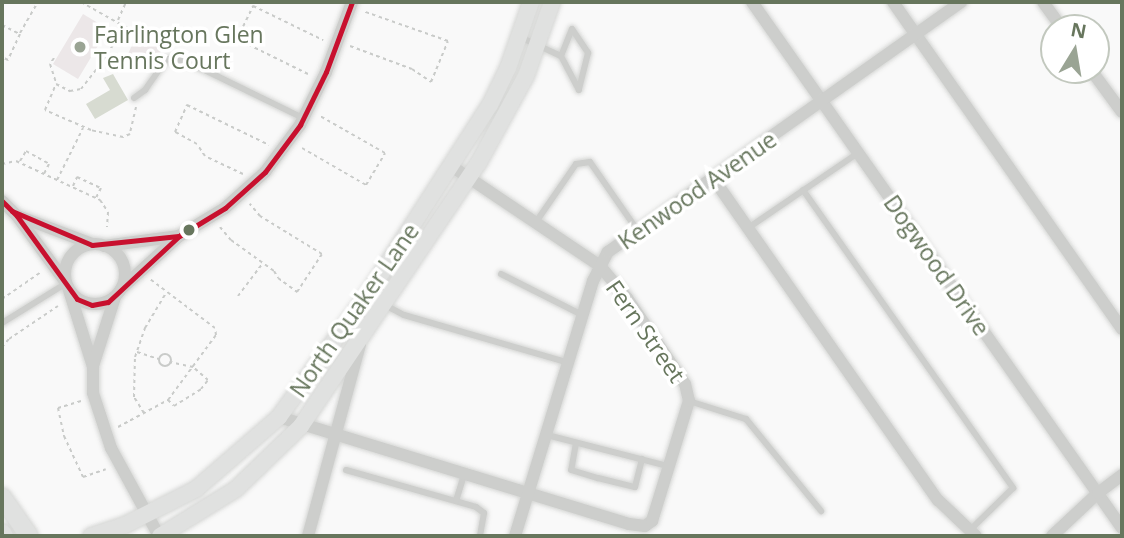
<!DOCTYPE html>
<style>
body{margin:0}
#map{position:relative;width:1124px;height:538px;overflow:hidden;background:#f9f9f9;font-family:"Open Sans",sans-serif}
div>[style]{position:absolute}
.green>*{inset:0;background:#ece7e8}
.water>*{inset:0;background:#d7dbd1}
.path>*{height:2px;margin-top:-1px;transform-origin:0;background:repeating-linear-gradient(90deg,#c9cbc9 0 3.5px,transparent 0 7px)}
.path>.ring{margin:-1px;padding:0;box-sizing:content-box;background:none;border:2px solid #c9cbc9;border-radius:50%}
.roads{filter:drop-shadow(0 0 2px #d5d6d4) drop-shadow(0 0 2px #d5d6d4)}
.service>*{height:6px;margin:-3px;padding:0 3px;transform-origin:3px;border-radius:3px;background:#cdcecc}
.minor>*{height:12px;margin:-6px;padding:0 6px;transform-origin:6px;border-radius:6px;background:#cdcecc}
.minor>.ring{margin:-6px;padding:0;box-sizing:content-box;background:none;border:12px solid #cdcecc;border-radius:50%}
.secondary>*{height:16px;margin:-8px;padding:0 8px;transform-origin:8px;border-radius:8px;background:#e0e1e0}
.primary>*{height:18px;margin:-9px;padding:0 9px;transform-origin:9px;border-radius:9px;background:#e0e1e0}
.bus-1>*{height:5px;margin:-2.5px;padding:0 2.5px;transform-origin:2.5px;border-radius:2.5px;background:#c8102e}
.dots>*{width:19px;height:19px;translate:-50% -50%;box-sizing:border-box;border:4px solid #fff;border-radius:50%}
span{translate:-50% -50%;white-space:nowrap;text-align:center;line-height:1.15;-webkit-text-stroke:7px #fff;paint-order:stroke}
.poi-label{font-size:23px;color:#67765d}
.left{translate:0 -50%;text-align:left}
.street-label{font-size:23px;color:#67765d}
.frame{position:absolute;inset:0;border:4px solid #67765d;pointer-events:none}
.north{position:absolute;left:1040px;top:14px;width:70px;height:70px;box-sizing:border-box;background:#fff;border:2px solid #c2c8be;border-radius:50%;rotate:11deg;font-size:19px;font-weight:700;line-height:28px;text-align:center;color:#67765d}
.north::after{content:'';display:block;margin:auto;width:24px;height:32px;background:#9aa494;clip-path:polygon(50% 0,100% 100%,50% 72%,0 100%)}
</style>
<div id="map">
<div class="green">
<div style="clip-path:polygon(83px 14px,108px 29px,78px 79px,53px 64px)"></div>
<div style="clip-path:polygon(137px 34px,163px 47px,154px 67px,128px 54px)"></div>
</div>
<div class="water">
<div style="clip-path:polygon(113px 74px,128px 100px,95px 119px,86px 104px,110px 90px,103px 78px)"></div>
</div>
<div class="path">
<div style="left:81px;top:2px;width:43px;rotate:29.6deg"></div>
<div style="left:118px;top:20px;width:20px;rotate:-66deg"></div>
<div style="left:2px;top:25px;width:20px;rotate:27deg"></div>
<div style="left:20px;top:34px;width:29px;rotate:115deg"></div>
<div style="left:8px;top:60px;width:7px;rotate:-153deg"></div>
<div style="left:20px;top:33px;width:36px;rotate:-60deg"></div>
<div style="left:350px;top:46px;width:66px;rotate:20.4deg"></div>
<div style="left:412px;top:69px;width:23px;rotate:34deg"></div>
<div style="left:431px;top:82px;width:44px;rotate:-67.5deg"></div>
<div style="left:448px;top:41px;width:90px;rotate:-160.6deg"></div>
<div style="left:54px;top:58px;width:7px;rotate:124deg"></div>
<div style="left:50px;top:64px;width:20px;rotate:72deg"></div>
<div style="left:308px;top:74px;width:79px;rotate:-153.8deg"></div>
<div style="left:237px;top:39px;width:37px;rotate:-64deg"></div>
<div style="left:253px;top:6px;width:78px;rotate:25.9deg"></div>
<div style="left:136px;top:107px;width:28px;rotate:103deg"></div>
<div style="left:130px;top:134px;width:8px;rotate:157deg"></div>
<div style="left:123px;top:137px;width:33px;rotate:-168deg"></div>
<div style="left:91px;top:130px;width:50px;rotate:-156.5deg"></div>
<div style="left:45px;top:110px;width:28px;rotate:-67deg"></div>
<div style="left:56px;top:84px;width:16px;rotate:27deg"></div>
<div style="left:70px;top:91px;width:11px;rotate:-10deg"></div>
<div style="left:81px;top:89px;width:37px;rotate:-52deg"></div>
<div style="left:104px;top:60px;width:27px;rotate:-59deg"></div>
<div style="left:118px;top:37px;width:14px;rotate:-90deg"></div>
<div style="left:118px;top:23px;width:60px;rotate:26.6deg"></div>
<div style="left:302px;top:148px;width:74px;rotate:30deg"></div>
<div style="left:366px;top:185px;width:37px;rotate:-59deg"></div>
<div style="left:385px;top:153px;width:75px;rotate:-150.4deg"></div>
<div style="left:20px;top:161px;width:12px;rotate:-59deg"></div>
<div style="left:26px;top:151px;width:26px;rotate:29deg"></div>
<div style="left:49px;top:164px;width:11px;rotate:117deg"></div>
<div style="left:2px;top:164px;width:14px;rotate:-12deg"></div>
<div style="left:16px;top:161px;width:93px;rotate:24.9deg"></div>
<div style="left:100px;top:200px;width:14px;rotate:56deg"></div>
<div style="left:108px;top:212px;width:15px;rotate:94deg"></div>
<div style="left:243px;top:174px;width:42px;rotate:-154.7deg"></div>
<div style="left:205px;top:156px;width:14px;rotate:-124deg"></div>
<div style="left:197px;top:144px;width:25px;rotate:-151deg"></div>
<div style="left:175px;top:132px;width:30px;rotate:-66deg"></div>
<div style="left:187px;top:105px;width:91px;rotate:26deg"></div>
<div style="left:57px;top:180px;width:58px;rotate:-63.4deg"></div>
<div style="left:73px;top:186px;width:10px;rotate:-66deg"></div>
<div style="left:77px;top:177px;width:26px;rotate:25deg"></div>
<div style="left:101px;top:188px;width:11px;rotate:117deg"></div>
<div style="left:220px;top:227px;width:17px;rotate:50deg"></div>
<div style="left:231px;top:240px;width:53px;rotate:35.8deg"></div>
<div style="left:274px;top:271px;width:8px;rotate:60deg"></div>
<div style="left:278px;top:278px;width:24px;rotate:36deg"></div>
<div style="left:297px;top:292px;width:45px;rotate:-56.7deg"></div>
<div style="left:322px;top:254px;width:73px;rotate:-148.5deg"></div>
<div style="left:260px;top:216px;width:16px;rotate:-130deg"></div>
<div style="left:238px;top:296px;width:40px;rotate:-53deg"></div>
<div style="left:2px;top:299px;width:47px;rotate:-34.7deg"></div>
<div style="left:2px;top:347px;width:11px;rotate:-49deg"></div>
<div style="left:9px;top:339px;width:59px;rotate:-34deg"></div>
<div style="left:137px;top:352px;width:23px;rotate:18deg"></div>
<div class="ring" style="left:159px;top:354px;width:10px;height:10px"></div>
<div style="left:168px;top:400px;width:8px;rotate:45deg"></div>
<div style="left:174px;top:406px;width:32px;rotate:-32deg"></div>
<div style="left:201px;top:389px;width:11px;rotate:-52deg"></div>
<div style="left:208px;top:380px;width:20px;rotate:-139deg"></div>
<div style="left:193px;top:367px;width:24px;rotate:-168deg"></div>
<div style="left:81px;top:401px;width:24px;rotate:163deg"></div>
<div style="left:58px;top:408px;width:29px;rotate:78deg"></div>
<div style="left:64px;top:436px;width:45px;rotate:65.1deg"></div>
<div style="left:83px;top:477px;width:24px;rotate:-19deg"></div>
<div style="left:144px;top:413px;width:19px;rotate:-122deg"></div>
<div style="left:134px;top:397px;width:40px;rotate:-88.6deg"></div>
<div style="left:135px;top:357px;width:31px;rotate:-71deg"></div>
<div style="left:145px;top:328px;width:41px;rotate:-59deg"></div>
<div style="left:118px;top:427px;width:57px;rotate:-28.4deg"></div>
<div style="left:168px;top:400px;width:81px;rotate:-53.6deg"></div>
<div style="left:216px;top:335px;width:7px;rotate:-98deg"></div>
<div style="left:215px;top:328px;width:81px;rotate:-143deg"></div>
</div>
<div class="roads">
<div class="service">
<div style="left:520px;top:37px;width:45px;rotate:24.9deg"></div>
<div style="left:561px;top:56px;width:29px;rotate:-68deg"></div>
<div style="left:572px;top:29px;width:29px;rotate:56deg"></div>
<div style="left:588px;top:53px;width:38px;rotate:104deg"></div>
<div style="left:579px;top:90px;width:38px;rotate:-118deg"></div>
<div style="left:134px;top:98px;width:14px;rotate:-36deg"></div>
<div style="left:145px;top:90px;width:38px;rotate:-55deg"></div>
<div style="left:167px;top:59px;width:17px;rotate:3deg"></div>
<div style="left:184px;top:60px;width:132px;rotate:26deg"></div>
<div style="left:803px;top:190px;width:365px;rotate:54.8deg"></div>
<div style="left:1013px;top:488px;width:62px;rotate:135.7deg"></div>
<div style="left:536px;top:222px;width:70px;rotate:-55.4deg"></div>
<div style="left:576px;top:164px;width:14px;rotate:-8deg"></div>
<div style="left:590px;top:162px;width:84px;rotate:55.2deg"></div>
<div style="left:748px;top:228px;width:133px;rotate:-34.3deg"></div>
<div style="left:501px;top:274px;width:91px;rotate:26.8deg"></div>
<div style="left:385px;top:305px;width:21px;rotate:28deg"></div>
<div style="left:404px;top:315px;width:169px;rotate:16.2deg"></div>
<div style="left:2px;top:323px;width:74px;rotate:-31.8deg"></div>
<div style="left:689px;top:401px;width:60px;rotate:17.5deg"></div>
<div style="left:746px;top:419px;width:119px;rotate:50.8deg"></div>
<div style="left:547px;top:435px;width:125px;rotate:14.4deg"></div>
<div style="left:576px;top:443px;width:27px;rotate:100deg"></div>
<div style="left:571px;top:470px;width:28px;rotate:17deg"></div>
<div style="left:598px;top:478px;width:38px;rotate:14deg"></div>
<div style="left:635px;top:487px;width:29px;rotate:-76deg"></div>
<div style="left:346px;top:470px;width:135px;rotate:15.9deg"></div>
<div style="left:476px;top:507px;width:10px;rotate:37deg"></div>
<div style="left:484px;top:513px;width:23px;rotate:100deg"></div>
<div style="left:456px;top:501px;width:27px;rotate:-73deg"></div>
</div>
<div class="minor">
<div style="left:752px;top:2px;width:643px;rotate:54.88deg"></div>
<div style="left:893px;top:2px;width:399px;rotate:55deg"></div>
<div style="left:1043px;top:2px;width:32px;rotate:54deg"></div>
<div style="left:1091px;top:70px;width:52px;rotate:53.6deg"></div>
<div style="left:713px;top:178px;width:393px;rotate:55.1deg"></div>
<div style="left:938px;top:500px;width:52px;rotate:43.5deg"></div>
<div style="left:2px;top:201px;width:21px;rotate:45deg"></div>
<div style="left:17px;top:216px;width:79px;rotate:53.7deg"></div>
<div style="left:18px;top:216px;width:79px;rotate:20.7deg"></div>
<div class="ring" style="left:65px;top:244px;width:48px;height:48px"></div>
<div style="left:104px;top:246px;width:76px;rotate:-7.6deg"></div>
<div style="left:68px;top:287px;width:84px;rotate:72.6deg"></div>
<div style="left:93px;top:367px;width:26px;rotate:90deg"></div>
<div style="left:93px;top:393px;width:58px;rotate:71.9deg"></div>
<div style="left:111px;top:448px;width:100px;rotate:61.4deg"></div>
<div style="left:121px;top:289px;width:79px;rotate:-42.4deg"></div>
<div style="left:179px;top:236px;width:54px;rotate:-31.3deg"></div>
<div style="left:225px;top:208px;width:54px;rotate:-42deg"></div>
<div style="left:265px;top:172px;width:59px;rotate:-53.3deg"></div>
<div style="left:300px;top:125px;width:59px;rotate:-63.9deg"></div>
<div style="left:326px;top:72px;width:75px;rotate:-69.6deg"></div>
<div style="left:93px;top:366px;width:72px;rotate:-72.3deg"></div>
<div style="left:279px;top:417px;width:366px;rotate:17deg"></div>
<div style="left:629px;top:524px;width:16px;rotate:7deg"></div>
<div style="left:645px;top:526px;width:9px;rotate:-36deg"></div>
<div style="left:652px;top:521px;width:126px;rotate:-72.9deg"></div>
<div style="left:689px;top:401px;width:17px;rotate:-103deg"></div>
<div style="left:685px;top:384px;width:104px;rotate:-124deg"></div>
<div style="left:627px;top:298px;width:42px;rotate:-130.2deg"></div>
<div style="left:600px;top:266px;width:179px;rotate:-146.1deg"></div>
<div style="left:308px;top:536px;width:199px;rotate:-74.8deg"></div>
<div style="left:515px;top:536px;width:267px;rotate:-73deg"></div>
<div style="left:593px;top:281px;width:33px;rotate:-63deg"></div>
<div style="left:608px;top:252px;width:433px;rotate:-35.3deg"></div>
<div style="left:1052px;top:536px;width:63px;rotate:-43.1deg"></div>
<div style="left:1098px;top:493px;width:30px;rotate:-37deg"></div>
</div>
<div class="secondary">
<div style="left:91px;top:536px;width:36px;rotate:-18deg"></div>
<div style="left:125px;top:525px;width:80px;rotate:-26.9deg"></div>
<div style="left:196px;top:489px;width:110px;rotate:-40.9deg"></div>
<div style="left:279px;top:417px;width:152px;rotate:-54.1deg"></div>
<div style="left:368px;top:294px;width:225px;rotate:-57.2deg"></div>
<div style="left:490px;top:105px;width:41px;rotate:-64.1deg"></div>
<div style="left:508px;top:68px;width:70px;rotate:-70.8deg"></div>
<div style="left:160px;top:536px;width:89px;rotate:-31.7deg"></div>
<div style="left:236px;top:489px;width:91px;rotate:-44.1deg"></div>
<div style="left:301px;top:426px;width:316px;rotate:-56deg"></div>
<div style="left:478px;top:164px;width:100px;rotate:-61.4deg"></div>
<div style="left:526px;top:76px;width:78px;rotate:-70.6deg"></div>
</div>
<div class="primary">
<div style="left:2px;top:497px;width:47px;rotate:55.3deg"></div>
<div style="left:2px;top:533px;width:4px;rotate:56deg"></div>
</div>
</div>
<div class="bus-1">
<div style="left:2px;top:201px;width:21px;rotate:45deg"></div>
<div style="left:17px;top:216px;width:102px;rotate:54.1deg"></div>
<div style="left:77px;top:299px;width:16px;rotate:22deg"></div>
<div style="left:92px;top:305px;width:16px;rotate:-11deg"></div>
<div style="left:108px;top:302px;width:97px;rotate:-42.9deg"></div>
<div style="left:179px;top:236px;width:54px;rotate:-31.3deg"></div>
<div style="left:225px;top:208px;width:54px;rotate:-42deg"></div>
<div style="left:265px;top:172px;width:59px;rotate:-53.3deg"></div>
<div style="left:300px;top:125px;width:59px;rotate:-63.9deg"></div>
<div style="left:326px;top:72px;width:75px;rotate:-69.6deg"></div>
<div style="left:12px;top:211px;width:87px;rotate:23deg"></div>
<div style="left:92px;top:245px;width:87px;rotate:-5.9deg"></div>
<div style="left:179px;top:236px;width:9px;rotate:-32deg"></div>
</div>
<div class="dots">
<div style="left:80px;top:47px;background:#9aa494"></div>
<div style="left:189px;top:230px;background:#67765d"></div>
</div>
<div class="poi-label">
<span class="left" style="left:94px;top:47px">Fairlington Glen<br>Tennis Court</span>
</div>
<div class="street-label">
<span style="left:697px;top:190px;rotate:-35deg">Kenwood Avenue</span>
<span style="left:937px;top:265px;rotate:55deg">Dogwood Drive</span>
<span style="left:354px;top:310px;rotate:-55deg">North Quaker Lane</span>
<span style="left:646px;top:331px;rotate:55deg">Fern Street</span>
</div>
<div class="frame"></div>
<div class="north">N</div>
</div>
